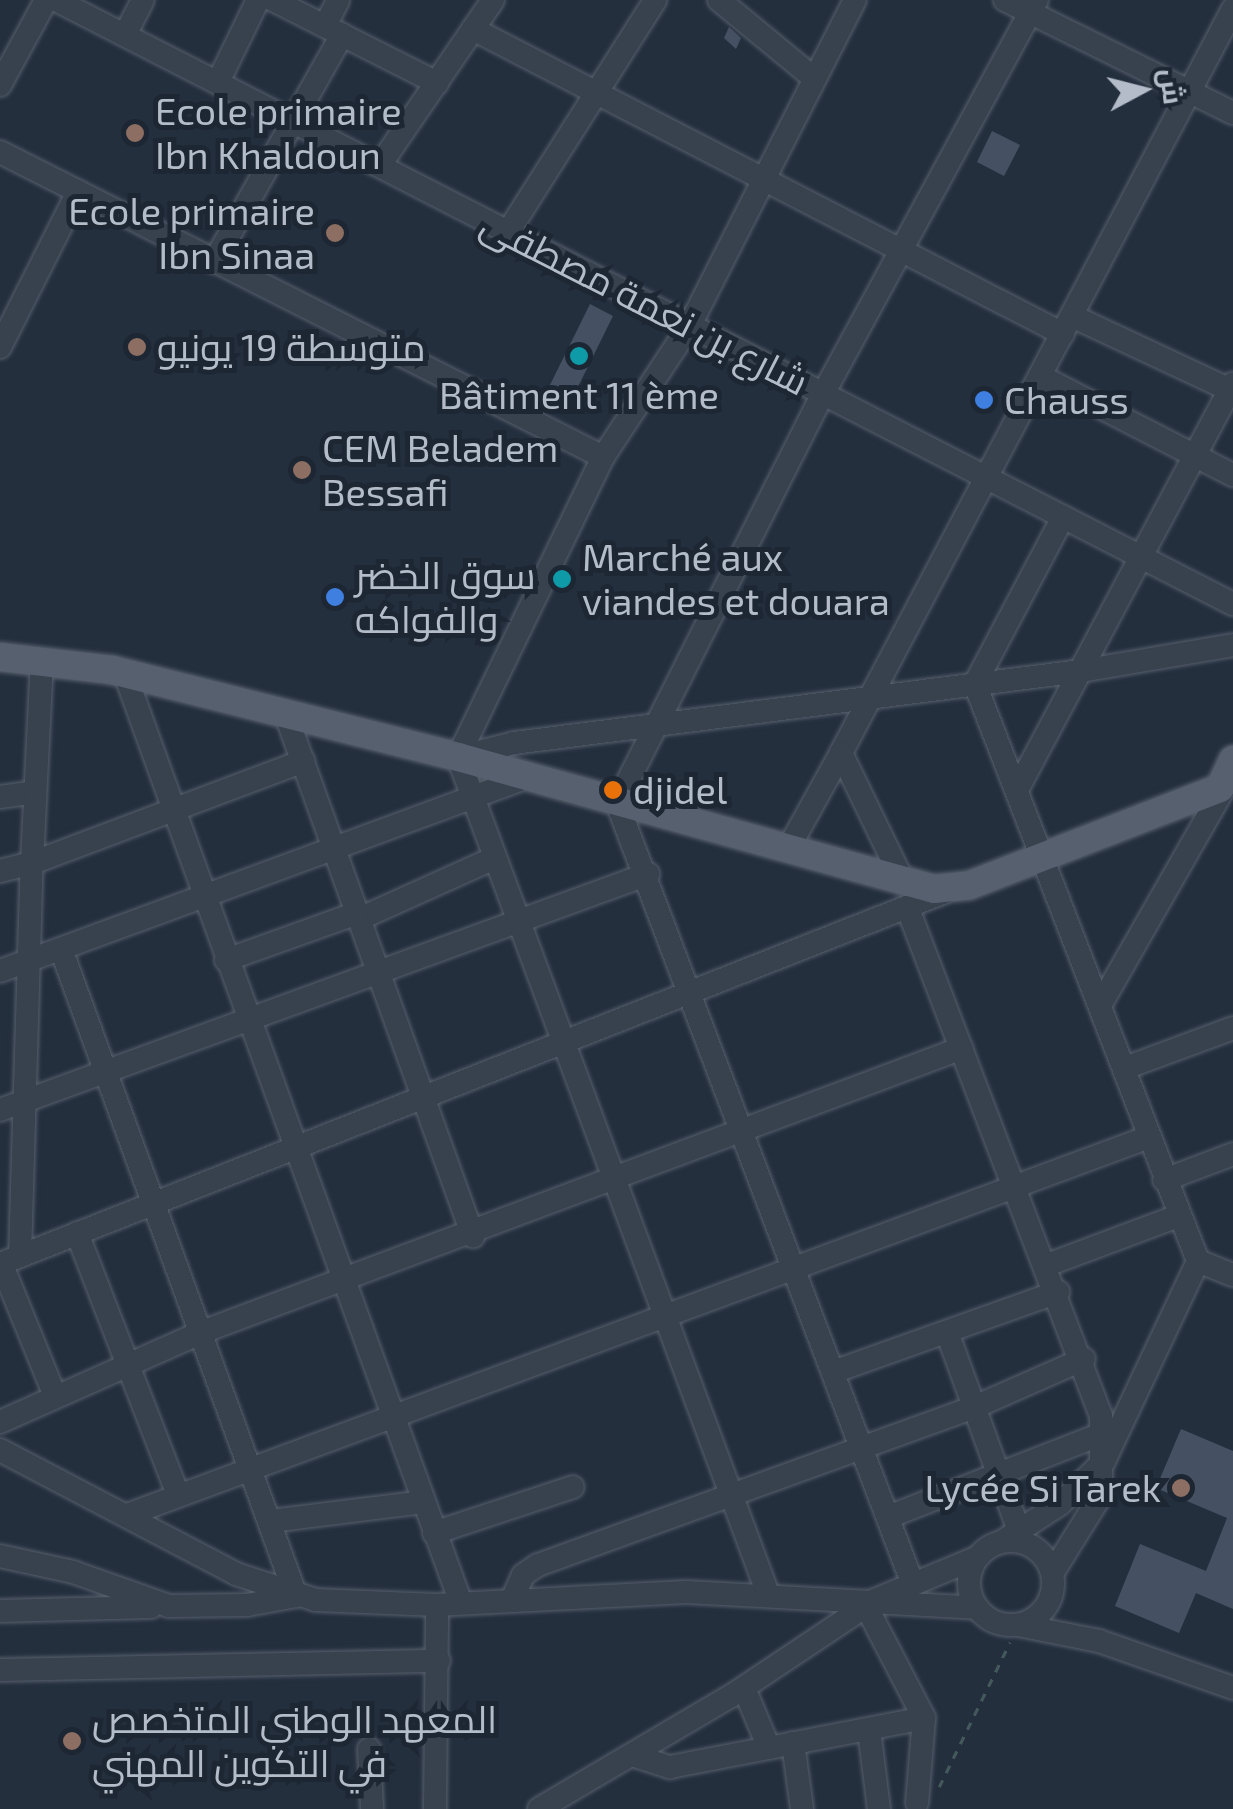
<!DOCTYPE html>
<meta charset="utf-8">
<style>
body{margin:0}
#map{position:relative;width:1233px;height:1809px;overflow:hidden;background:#242f3e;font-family:"Exo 2",Cairo,sans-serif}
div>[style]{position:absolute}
.building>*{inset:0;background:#455162}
.path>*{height:2.5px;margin-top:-1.25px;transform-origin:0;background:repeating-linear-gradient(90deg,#44595c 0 8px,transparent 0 16px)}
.roads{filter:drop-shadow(0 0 2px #565f6c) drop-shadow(0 0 2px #565f6c)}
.minor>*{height:22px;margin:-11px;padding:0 11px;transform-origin:11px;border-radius:11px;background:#38414e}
.minor>.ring{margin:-11px;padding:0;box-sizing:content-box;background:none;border:22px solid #38414e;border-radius:50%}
.major>*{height:28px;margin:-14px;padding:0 14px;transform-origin:14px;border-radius:14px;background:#56606e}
.dots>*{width:28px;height:28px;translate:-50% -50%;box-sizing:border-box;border:5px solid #1d2633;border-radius:50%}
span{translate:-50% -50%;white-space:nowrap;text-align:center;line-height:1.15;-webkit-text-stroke:10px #1d2633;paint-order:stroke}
.poi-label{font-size:38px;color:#b4bcc9}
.left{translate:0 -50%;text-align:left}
.right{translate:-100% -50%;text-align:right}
.street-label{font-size:38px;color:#b4bcc9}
.north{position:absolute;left:1093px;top:40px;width:100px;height:100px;-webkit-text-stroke:8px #1d2633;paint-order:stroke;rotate:83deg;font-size:28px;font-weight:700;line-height:40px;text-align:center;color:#b4bcc9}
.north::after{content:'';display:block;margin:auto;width:35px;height:45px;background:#b4bcc9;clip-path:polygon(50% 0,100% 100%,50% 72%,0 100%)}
</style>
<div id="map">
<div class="building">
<div style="clip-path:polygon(729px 27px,741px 38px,736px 49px,724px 38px)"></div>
<div style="clip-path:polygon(992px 131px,1020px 145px,1004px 176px,977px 162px)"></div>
<div style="clip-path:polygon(590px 304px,613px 316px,568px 407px,545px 395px)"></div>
<div style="clip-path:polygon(1181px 1429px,1233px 1451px,1233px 1609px,1196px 1593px,1179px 1633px,1115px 1606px,1140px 1544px,1206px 1571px,1227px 1518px,1156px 1488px)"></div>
</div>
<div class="path">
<div style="left:939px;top:1787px;width:161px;rotate:-63.9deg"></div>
</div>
<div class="roads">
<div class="minor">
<div style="left:56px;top:0;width:1323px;rotate:27.17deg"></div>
<div style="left:273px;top:0;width:184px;rotate:26.8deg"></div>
<div style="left:719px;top:0;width:124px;rotate:39.5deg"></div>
<div style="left:1005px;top:0;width:254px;rotate:26.4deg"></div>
<div style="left:325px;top:26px;width:29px;rotate:-63deg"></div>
<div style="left:473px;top:29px;width:664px;rotate:27.34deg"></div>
<div style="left:125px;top:35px;width:39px;rotate:-63deg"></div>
<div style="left:218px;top:82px;width:91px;rotate:-64deg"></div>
<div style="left:0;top:85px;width:97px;rotate:-61.6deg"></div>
<div style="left:0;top:152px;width:676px;rotate:26.83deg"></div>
<div style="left:380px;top:165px;width:200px;rotate:-55.6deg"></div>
<div style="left:508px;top:232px;width:275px;rotate:-57.6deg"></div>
<div style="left:214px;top:262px;width:261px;rotate:-60.6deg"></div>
<div style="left:1072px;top:316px;width:174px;rotate:25.1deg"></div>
<div style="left:0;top:347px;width:174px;rotate:-63.3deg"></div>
<div style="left:1040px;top:376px;width:217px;rotate:27.2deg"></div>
<div style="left:125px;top:674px;width:988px;rotate:70.12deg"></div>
<div style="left:286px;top:715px;width:554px;rotate:70.26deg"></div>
<div style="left:841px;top:753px;width:841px;rotate:-62.22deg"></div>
<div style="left:458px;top:757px;width:58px;rotate:-14deg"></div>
<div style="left:514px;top:743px;width:572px;rotate:-7.24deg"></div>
<div style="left:1081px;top:671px;width:154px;rotate:-9.7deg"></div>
<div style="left:1018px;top:788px;width:458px;rotate:-62deg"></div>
<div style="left:0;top:797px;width:35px;rotate:-8deg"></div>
<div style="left:788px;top:849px;width:110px;rotate:-61.1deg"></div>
<div style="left:841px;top:753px;width:142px;rotate:64.2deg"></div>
<div style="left:0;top:871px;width:33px;rotate:-14deg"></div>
<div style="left:32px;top:863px;width:204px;rotate:-87.2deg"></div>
<div style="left:908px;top:909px;width:542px;rotate:69.16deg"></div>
<div style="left:1101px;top:1416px;width:79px;rotate:90deg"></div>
<div style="left:1101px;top:1495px;width:91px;rotate:121.9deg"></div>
<div style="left:359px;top:919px;width:146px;rotate:-24.3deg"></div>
<div style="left:226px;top:960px;width:139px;rotate:-19.7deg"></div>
<div style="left:0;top:971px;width:559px;rotate:-20.18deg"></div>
<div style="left:1102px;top:1002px;width:249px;rotate:-60.3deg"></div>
<div style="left:1125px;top:1068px;width:115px;rotate:-20.3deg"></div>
<div style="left:0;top:1110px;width:690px;rotate:-20.01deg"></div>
<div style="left:1164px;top:1180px;width:74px;rotate:-20.6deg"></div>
<div style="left:77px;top:1233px;width:281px;rotate:68.9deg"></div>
<div style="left:20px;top:1256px;width:393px;rotate:-88.3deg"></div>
<div style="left:32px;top:863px;width:290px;rotate:-20.6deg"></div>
<div style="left:1198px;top:1261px;width:38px;rotate:22deg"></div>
<div style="left:1px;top:1263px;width:144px;rotate:67.9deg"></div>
<div style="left:0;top:1264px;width:1021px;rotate:-21.49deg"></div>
<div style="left:1047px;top:1265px;width:140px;rotate:-20.5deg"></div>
<div style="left:947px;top:1332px;width:212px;rotate:70.1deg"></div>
<div style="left:836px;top:1371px;width:236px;rotate:-19.6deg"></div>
<div style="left:0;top:1422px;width:221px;rotate:-24deg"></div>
<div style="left:202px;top:1332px;width:811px;rotate:-20.49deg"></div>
<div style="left:0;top:1450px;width:267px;rotate:27.7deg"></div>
<div style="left:236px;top:1574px;width:84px;rotate:18deg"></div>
<div style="left:316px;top:1600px;width:121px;rotate:2.4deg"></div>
<div style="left:437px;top:1605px;width:249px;rotate:-3deg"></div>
<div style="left:686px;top:1592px;width:291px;rotate:3.1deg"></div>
<div style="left:127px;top:1515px;width:1090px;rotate:-20.3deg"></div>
<div style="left:888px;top:1517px;width:230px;rotate:-21.2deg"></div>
<div style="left:271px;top:1521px;width:153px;rotate:-7.1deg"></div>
<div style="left:434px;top:1533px;width:146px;rotate:-18.3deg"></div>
<div class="ring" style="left:969px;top:1541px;width:62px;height:62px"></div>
<div style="left:1003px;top:1541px;width:68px;rotate:-33deg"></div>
<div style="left:1060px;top:1504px;width:62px;rotate:-44.3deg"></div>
<div style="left:1104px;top:1461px;width:221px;rotate:-64.8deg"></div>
<div style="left:1198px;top:1261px;width:619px;rotate:-111.13deg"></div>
<div style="left:975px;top:684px;width:189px;rotate:-62.2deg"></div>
<div style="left:0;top:1556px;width:75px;rotate:12.4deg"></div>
<div style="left:73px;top:1572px;width:102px;rotate:19.5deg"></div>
<div style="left:169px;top:1606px;width:78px;rotate:-0.7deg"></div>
<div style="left:247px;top:1605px;width:50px;rotate:-10.4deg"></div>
<div style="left:296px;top:1596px;width:688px;rotate:-109.96deg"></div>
<div style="left:912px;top:1582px;width:833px;rotate:-110.74deg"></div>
<div style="left:617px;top:803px;width:458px;rotate:-63.3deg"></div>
<div style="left:823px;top:394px;width:448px;rotate:-61.5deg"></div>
<div style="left:768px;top:1594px;width:893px;rotate:-110.32deg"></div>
<div style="left:458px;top:757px;width:333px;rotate:-64.2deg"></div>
<div style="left:603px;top:457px;width:158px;rotate:-56.6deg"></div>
<div style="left:690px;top:325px;width:364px;rotate:-63.1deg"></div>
<div style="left:512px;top:1600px;width:27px;rotate:-66deg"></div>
<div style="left:523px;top:1575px;width:18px;rotate:-34deg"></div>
<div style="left:538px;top:1565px;width:465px;rotate:-19.9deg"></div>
<div style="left:975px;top:1407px;width:119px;rotate:-23.8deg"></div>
<div style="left:866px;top:1606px;width:126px;rotate:62.6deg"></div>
<div style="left:924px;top:1718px;width:85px;rotate:94.7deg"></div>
<div style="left:0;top:1611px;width:151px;rotate:-1.5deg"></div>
<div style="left:1018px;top:1625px;width:83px;rotate:11.2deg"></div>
<div style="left:1099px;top:1641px;width:142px;rotate:19.3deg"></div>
<div style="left:0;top:1670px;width:439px;rotate:-1.2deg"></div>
<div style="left:744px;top:1688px;width:65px;rotate:67.4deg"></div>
<div style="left:869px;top:1730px;width:80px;rotate:82.8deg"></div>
<div style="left:793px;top:1743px;width:67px;rotate:82.2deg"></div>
<div style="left:369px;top:1749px;width:60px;rotate:87.1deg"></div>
<div style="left:632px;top:1755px;width:40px;rotate:18deg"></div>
<div style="left:670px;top:1767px;width:259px;rotate:-10.9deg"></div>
<div style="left:435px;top:1809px;width:204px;rotate:-89.4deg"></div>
<div style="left:539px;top:1809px;width:223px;rotate:-30.5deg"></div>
<div style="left:731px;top:1696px;width:173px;rotate:-33.7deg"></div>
<div style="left:875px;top:1600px;width:109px;rotate:-22.6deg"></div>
</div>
<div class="major">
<div style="left:0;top:657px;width:113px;rotate:6.6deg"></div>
<div style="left:112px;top:670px;width:357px;rotate:14.1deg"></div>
<div style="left:458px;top:757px;width:494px;rotate:15.5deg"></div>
<div style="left:934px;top:889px;width:36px;rotate:-6deg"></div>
<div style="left:970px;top:885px;width:268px;rotate:-21.2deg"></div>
<div style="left:1220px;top:788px;width:31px;rotate:-65deg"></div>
</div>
</div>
<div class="dots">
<div style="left:135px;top:133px;background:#8d6e63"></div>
<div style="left:335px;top:233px;background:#8d6e63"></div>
<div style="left:137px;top:347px;background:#8d6e63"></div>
<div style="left:579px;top:356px;background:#0f9aa8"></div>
<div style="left:984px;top:400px;background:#3f7fe0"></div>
<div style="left:302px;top:470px;background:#8d6e63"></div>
<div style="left:562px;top:579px;background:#0f9aa8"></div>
<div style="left:335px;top:597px;background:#3f7fe0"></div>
<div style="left:613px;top:790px;background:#e8710a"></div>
<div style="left:1181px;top:1488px;background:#8d6e63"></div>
<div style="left:72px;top:1741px;background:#8d6e63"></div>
</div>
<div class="poi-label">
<span class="left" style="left:155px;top:133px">Ecole primaire<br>Ibn Khaldoun</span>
<span class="right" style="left:315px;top:233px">Ecole primaire<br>Ibn Sinaa</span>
<span class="left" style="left:157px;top:347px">متوسطة 19 يونيو</span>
<span style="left:579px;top:395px">Bâtiment 11 ème</span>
<span class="left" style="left:1004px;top:400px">Chauss</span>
<span class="left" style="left:322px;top:470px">CEM Beladem<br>Bessafi</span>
<span class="left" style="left:582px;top:579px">Marché aux<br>viandes et douara</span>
<span class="left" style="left:355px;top:597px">سوق الخضر<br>والفواكه</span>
<span class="left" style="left:633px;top:790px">djidel</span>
<span class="right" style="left:1161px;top:1488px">Lycée Si Tarek</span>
<span class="left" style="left:92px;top:1741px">المعهد الوطني المتخصص<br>في التكوين المهني</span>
</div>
<div class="street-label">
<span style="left:645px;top:302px;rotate:27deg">شارع بن نعمة مصطفى</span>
</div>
<div class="north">ش</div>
</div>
